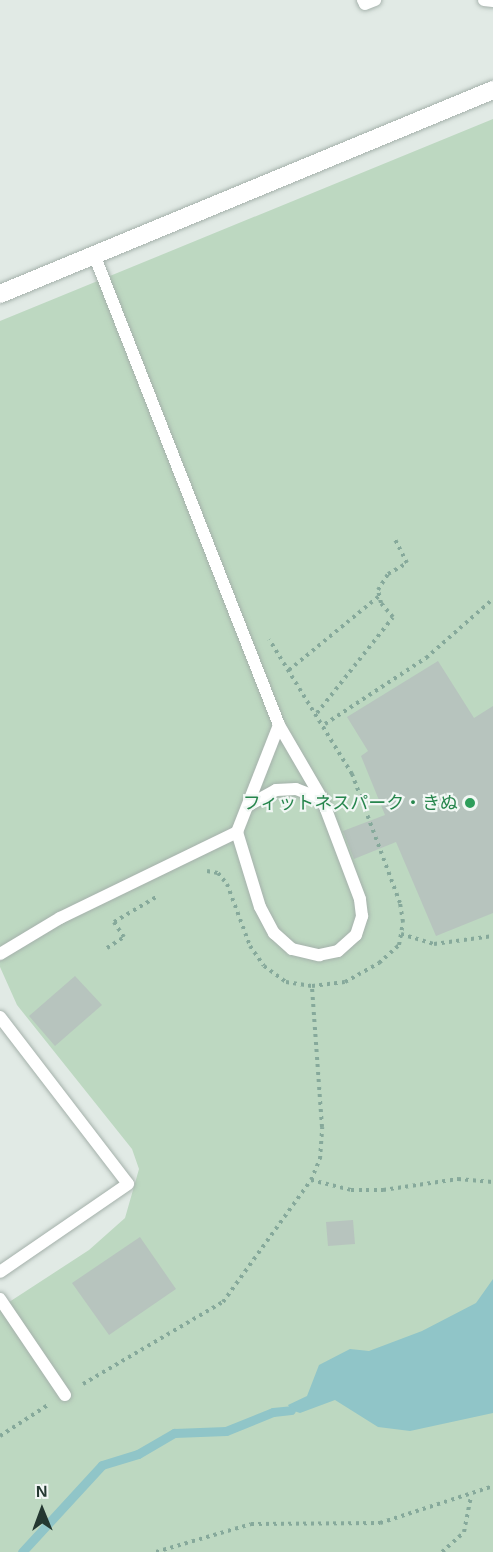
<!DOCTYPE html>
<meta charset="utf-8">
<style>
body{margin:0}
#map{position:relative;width:493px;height:1552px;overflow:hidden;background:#e1eae5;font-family:Helvetica,"Noto Sans JP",sans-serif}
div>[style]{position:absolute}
.green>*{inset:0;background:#bdd8c1}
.water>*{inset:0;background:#90c5c8}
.stream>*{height:9px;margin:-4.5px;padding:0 4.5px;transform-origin:4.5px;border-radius:4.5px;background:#90c5c8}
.building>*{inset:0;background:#b7c4be}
.path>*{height:4px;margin-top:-2px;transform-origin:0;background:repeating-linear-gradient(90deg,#86a99b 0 3px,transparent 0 7.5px)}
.roads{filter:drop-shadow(0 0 2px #a5b1ab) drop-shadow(0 0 2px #a5b1ab)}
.lane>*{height:12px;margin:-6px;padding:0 6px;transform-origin:6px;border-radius:6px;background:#fff}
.secondary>*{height:18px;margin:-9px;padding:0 9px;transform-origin:9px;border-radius:9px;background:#fff}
.dots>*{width:16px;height:16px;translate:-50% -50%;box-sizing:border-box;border:3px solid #f1f7f4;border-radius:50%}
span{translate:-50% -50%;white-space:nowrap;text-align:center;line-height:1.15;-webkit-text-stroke:4.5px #f1f7f4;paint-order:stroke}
.leisure-label{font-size:18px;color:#27864d}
.right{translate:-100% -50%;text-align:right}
.north{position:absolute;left:12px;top:1480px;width:60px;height:60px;-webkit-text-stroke:4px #f1f7f4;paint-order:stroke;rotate:359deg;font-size:16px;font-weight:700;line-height:24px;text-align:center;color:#243831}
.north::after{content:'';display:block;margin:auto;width:21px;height:27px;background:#243831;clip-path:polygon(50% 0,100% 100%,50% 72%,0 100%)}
</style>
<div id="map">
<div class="green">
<div style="clip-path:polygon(493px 119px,493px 1552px,0 1552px,0 1308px,89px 1250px,125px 1218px,139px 1169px,132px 1149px,17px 1005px,0 967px,0 321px)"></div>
</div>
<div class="water">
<div style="clip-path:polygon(493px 1279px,493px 1413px,410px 1431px,378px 1427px,335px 1400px,300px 1413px,291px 1410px,288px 1405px,307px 1396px,319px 1365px,350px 1349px,369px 1351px,422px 1331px,476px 1303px)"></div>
</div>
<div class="stream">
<div style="left:22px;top:1552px;width:118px;rotate:-47.4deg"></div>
<div style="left:102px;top:1465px;width:38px;rotate:-17deg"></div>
<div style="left:138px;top:1454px;width:42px;rotate:-30.3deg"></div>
<div style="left:174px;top:1433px;width:52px;rotate:-2.2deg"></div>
<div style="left:226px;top:1431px;width:51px;rotate:-22deg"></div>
<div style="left:273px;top:1412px;width:18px;rotate:-6deg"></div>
</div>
<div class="building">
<div style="clip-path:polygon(438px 661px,474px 718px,493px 706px,493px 913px,436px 936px,396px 842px,354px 859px,343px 831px,385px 815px,361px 756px,368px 751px,347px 717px)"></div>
<div style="clip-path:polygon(75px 976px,102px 1005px,55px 1046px,29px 1016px)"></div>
<div style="clip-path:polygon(353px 1220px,355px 1244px,328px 1246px,326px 1222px)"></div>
<div style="clip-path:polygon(140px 1237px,176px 1289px,109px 1335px,72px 1283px)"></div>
</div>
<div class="path">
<div style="left:289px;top:670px;width:117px;rotate:-39.4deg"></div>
<div style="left:317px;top:713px;width:122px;rotate:-51.6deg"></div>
<div style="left:393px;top:617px;width:18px;rotate:-131deg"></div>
<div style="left:381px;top:603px;width:13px;rotate:-103deg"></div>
<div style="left:378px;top:590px;width:19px;rotate:-58deg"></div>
<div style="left:388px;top:574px;width:22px;rotate:-30deg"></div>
<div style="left:407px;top:563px;width:27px;rotate:-117deg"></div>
<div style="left:325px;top:724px;width:121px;rotate:-33.2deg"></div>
<div style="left:426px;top:658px;width:89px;rotate:-41.4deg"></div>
<div style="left:207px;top:871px;width:11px;rotate:10deg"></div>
<div style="left:218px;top:873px;width:14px;rotate:51deg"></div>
<div style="left:227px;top:884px;width:66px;rotate:69.6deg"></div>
<div style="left:250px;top:946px;width:24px;rotate:55deg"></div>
<div style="left:264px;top:966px;width:27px;rotate:36deg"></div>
<div style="left:286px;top:982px;width:26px;rotate:9deg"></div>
<div style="left:312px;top:986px;width:33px;rotate:-7deg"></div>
<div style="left:345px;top:982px;width:39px;rotate:-29deg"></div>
<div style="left:379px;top:963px;width:27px;rotate:-42deg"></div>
<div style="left:399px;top:945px;width:23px;rotate:-80deg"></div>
<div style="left:403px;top:922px;width:19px;rotate:-99deg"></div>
<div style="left:400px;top:903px;width:138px;rotate:-110.4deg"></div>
<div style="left:352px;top:774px;width:158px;rotate:-121.6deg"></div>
<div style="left:401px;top:934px;width:34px;rotate:17deg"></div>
<div style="left:434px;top:944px;width:60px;rotate:-7.7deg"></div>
<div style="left:107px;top:948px;width:20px;rotate:-33deg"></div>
<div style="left:124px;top:937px;width:18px;rotate:-124deg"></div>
<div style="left:114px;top:922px;width:51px;rotate:-30.6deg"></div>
<div style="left:311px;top:1180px;width:41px;rotate:14deg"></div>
<div style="left:351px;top:1190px;width:32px"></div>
<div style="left:383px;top:1190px;width:76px;rotate:-8.3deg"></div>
<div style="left:458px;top:1179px;width:35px;rotate:5deg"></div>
<div style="left:83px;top:1384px;width:162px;rotate:-30.4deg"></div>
<div style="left:223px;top:1302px;width:150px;rotate:-54.2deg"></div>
<div style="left:311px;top:1180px;width:23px;rotate:-67deg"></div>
<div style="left:320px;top:1159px;width:32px;rotate:-86deg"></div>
<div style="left:322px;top:1127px;width:141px;rotate:-94.1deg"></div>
<div style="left:0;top:1436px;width:57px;rotate:-32.9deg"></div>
<div style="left:156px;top:1552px;width:99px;rotate:-16.4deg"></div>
<div style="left:251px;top:1524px;width:129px;rotate:-0.4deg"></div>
<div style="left:380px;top:1523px;width:119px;rotate:-18.1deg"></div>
<div style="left:442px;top:1552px;width:30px;rotate:-42deg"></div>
<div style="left:464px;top:1532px;width:37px;rotate:-79deg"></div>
</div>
<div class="roads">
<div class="lane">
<div style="left:363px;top:0;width:4px;rotate:63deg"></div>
<div style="left:365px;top:4px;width:11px;rotate:-22deg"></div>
<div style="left:484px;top:0;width:9px;rotate:6deg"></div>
<div style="left:249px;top:805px;width:31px;rotate:-29deg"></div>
<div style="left:276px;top:790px;width:20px;rotate:-3deg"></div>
<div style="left:296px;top:789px;width:28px;rotate:21deg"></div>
<div style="left:237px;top:832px;width:78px;rotate:73deg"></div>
<div style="left:260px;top:907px;width:30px;rotate:62deg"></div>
<div style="left:274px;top:933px;width:24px;rotate:42deg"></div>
<div style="left:292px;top:949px;width:28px;rotate:13deg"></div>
<div style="left:319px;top:955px;width:19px;rotate:-12deg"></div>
<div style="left:338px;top:951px;width:24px;rotate:-42deg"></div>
<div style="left:356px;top:935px;width:20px;rotate:-72deg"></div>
<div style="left:362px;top:916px;width:17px;rotate:-97deg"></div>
<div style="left:360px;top:899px;width:107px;rotate:-110.8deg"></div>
<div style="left:322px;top:799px;width:86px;rotate:-120.2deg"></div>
<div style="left:0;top:954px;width:70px;rotate:-31deg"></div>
<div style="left:60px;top:918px;width:197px;rotate:-25.9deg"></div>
<div style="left:237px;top:832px;width:115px;rotate:-68.6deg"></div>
<div style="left:279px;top:725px;width:503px;rotate:-111.46deg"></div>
<div style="left:0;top:1017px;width:210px;rotate:52.5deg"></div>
<div style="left:128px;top:1184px;width:155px;rotate:145.5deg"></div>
<div style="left:0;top:1299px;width:116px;rotate:55.9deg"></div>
</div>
<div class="secondary">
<div style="left:0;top:294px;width:534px;rotate:-22.48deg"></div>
</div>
</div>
<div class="dots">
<div style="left:470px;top:803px;background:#2e9e5b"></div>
</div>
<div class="leisure-label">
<span class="right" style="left:458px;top:803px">フィットネスパーク・きぬ</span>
</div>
<div class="north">N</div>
</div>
